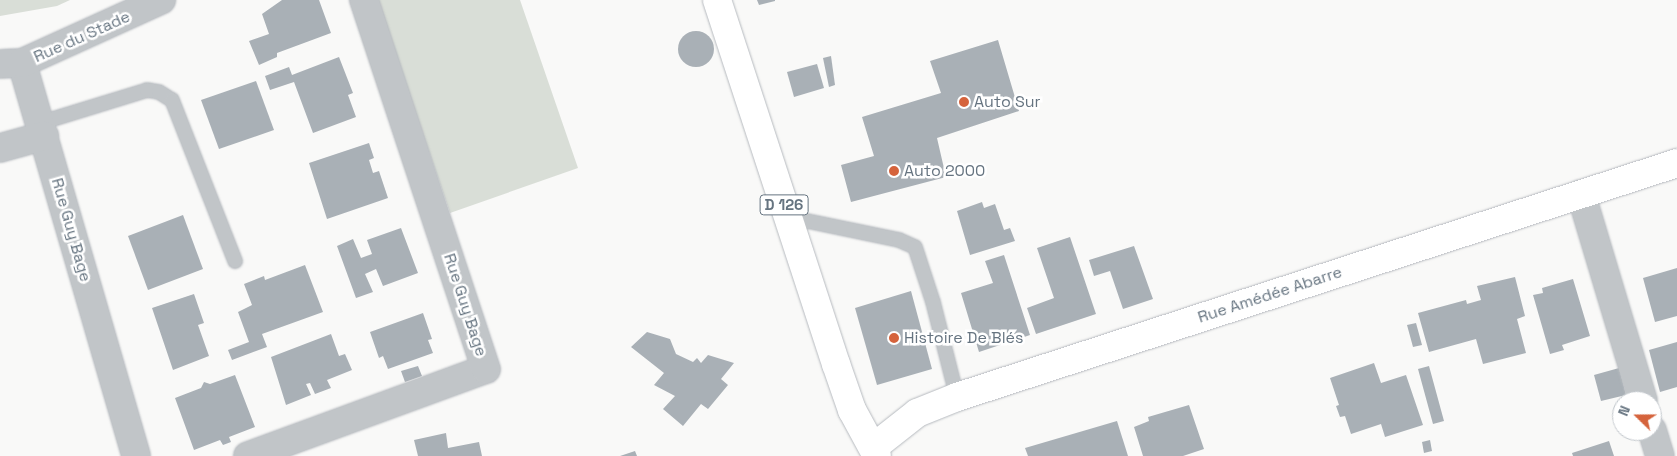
<!DOCTYPE html>
<meta charset="utf-8">
<style>
body{margin:0}
#map{position:relative;width:1677px;height:456px;overflow:hidden;background:#f9f9f8;font-family:"Space Grotesk",sans-serif}
div>[style]{position:absolute}
.green>*{inset:0;background:#d9ded7}
.building>*{inset:0;background:#a9b0b6}
.round{border-radius:50%}
.roads{filter:drop-shadow(0 0 1px #b6babf) drop-shadow(0 0 1px #b6babf)}
.lane>*{height:14px;margin:-7px;padding:0 7px;transform-origin:7px;border-radius:7px;background:#c1c5c8}
.street>*{height:28px;margin:-14px;padding:0 14px;transform-origin:14px;border-radius:14px;background:#c1c5c8}
.secondary>*{height:28px;margin:-14px;padding:0 14px;transform-origin:14px;border-radius:14px;background:#fff}
.primary>*{height:28px;margin:-14px;padding:0 14px;transform-origin:14px;border-radius:14px;background:#fff}
.dots>*{width:14px;height:14px;translate:-50% -50%;box-sizing:border-box;border:2px solid #fff;border-radius:50%}
span{translate:-50% -50%;white-space:nowrap;text-align:center;line-height:1.15;-webkit-text-stroke:5px #fff;paint-order:stroke}
.shield-label span{padding:1px 4px;background:#fff;border:1px solid;border-radius:4px;-webkit-text-stroke-width:0}
.shield-label{font-size:15px;color:#667480;font-weight:700}
.street-label{font-size:16px;color:#667480}
.poi-label{font-size:16px;color:#667480}
.left{translate:0 -50%;text-align:left}
.north{position:absolute;left:1612px;top:391px;width:50px;height:50px;box-sizing:border-box;background:#fff;border:1px solid #c2c7cc;border-radius:50%;rotate:292deg;font-size:14px;font-weight:700;line-height:20px;text-align:center;color:#667480}
.north::after{content:'';display:block;margin:auto;width:18px;height:22px;background:#d5633c;clip-path:polygon(50% 0,100% 100%,50% 72%,0 100%)}
</style>
<div id="map">
<div class="green">
<div style="clip-path:polygon(0 0,70px 0,57px 6px,0 16px)"></div>
<div style="clip-path:polygon(377px 0,520px 0,578px 168px,450px 213px)"></div>
</div>
<div class="building">
<div style="clip-path:polygon(282px 0,319px 0,331px 33px,277px 53px,277px 57px,259px 65px,249px 41px,269px 34px,262px 14px)"></div>
<div style="clip-path:polygon(757px 0,775px 0,775px 1px,759px 5px)"></div>
<div class="round" style="left:678px;top:31px;width:36px;height:36px"></div>
<div style="clip-path:polygon(998px 40px,1019px 111px,937px 138px,946px 177px,851px 202px,841px 165px,874px 156px,862px 117px,941px 93px,930px 61px)"></div>
<div style="clip-path:polygon(831px 56px,835px 85px,829px 87px,823px 58px)"></div>
<div style="clip-path:polygon(339px 57px,353px 93px,348px 95px,356px 117px,313px 133px,294px 82px,270px 90px,265px 76px,289px 67px,292px 75px)"></div>
<div style="clip-path:polygon(817px 64px,824px 88px,794px 97px,787px 72px)"></div>
<div style="clip-path:polygon(256px 81px,274px 130px,219px 149px,201px 100px)"></div>
<div style="clip-path:polygon(369px 143px,374px 158px,369px 160px,373px 173px,379px 171px,388px 198px,327px 219px,309px 163px)"></div>
<div style="clip-path:polygon(982px 202px,984px 208px,995px 204px,1004px 230px,1010px 228px,1015px 241px,970px 255px,957px 211px)"></div>
<div style="clip-path:polygon(183px 215px,203px 269px,148px 290px,128px 236px)"></div>
<div style="clip-path:polygon(401px 228px,418px 273px,383px 286px,376px 269px,365px 274px,373px 292px,356px 298px,337px 246px,353px 239px,361px 258px,372px 254px,367px 240px)"></div>
<div style="clip-path:polygon(1070px 237px,1096px 314px,1036px 334px,1027px 308px,1054px 298px,1037px 248px)"></div>
<div style="clip-path:polygon(1134px 246px,1153px 299px,1123px 309px,1110px 271px,1094px 276px,1089px 260px)"></div>
<div style="clip-path:polygon(1004px 255px,1030px 335px,979px 352px,961px 293px,993px 283px,985px 261px)"></div>
<div style="clip-path:polygon(305px 265px,323px 312px,262px 334px,267px 347px,232px 360px,228px 350px,249px 342px,238px 312px,252px 305px,244px 284px,264px 276px,265px 280px)"></div>
<div style="clip-path:polygon(1677px 268px,1677px 316px,1655px 322px,1643px 278px)"></div>
<div style="clip-path:polygon(1515px 277px,1525px 316px,1517px 319px,1526px 353px,1483px 364px,1476px 339px,1429px 352px,1418px 313px,1466px 300px,1467px 304px,1481px 300px,1477px 286px)"></div>
<div style="clip-path:polygon(1573px 279px,1590px 336px,1562px 345px,1564px 350px,1550px 354px,1533px 295px,1543px 293px,1542px 288px)"></div>
<div style="clip-path:polygon(911px 291px,932px 369px,877px 385px,855px 308px)"></div>
<div style="clip-path:polygon(194px 294px,204px 323px,198px 325px,209px 356px,173px 370px,152px 308px)"></div>
<div style="clip-path:polygon(423px 313px,432px 339px,428px 340px,433px 353px,388px 369px,383px 356px,379px 358px,370px 332px)"></div>
<div style="clip-path:polygon(1416px 323px,1422px 345px,1413px 347px,1407px 325px)"></div>
<div style="clip-path:polygon(647px 332px,670px 339px,676px 354px,693px 362px,697px 358px,701px 363px,708px 355px,734px 363px,721px 379px,728px 385px,708px 409px,701px 404px,683px 426px,663px 409px,675px 396px,654px 385px,664px 373px,631px 347px)"></div>
<div style="clip-path:polygon(331px 334px,339px 356px,345px 354px,352px 370px,327px 380px,331px 388px,315px 394px,310px 383px,306px 384px,311px 395px,286px 405px,271px 357px)"></div>
<div style="clip-path:polygon(1677px 342px,1677px 387px,1660px 392px,1649px 350px)"></div>
<div style="clip-path:polygon(1374px 363px,1381px 383px,1406px 375px,1423px 425px,1385px 437px,1381px 424px,1351px 434px,1345px 416px,1340px 417px,1336px 406px,1339px 405px,1330px 378px)"></div>
<div style="clip-path:polygon(418px 366px,422px 376px,405px 382px,401px 371px)"></div>
<div style="clip-path:polygon(1429px 366px,1444px 421px,1433px 424px,1418px 369px)"></div>
<div style="clip-path:polygon(1619px 368px,1626px 395px,1601px 401px,1594px 375px)"></div>
<div style="clip-path:polygon(235px 375px,255px 427px,229px 437px,231px 442px,223px 445px,220px 440px,194px 450px,175px 398px,201px 388px,204px 382px,210px 384px)"></div>
<div style="clip-path:polygon(1189px 405px,1204px 449px,1183px 456px,1143px 456px,1134px 427px,1149px 421px,1148px 417px)"></div>
<div style="clip-path:polygon(1117px 421px,1128px 456px,1028px 456px,1025px 448px)"></div>
<div style="clip-path:polygon(446px 433px,448px 448px,479px 442px,482px 456px,418px 456px,414px 440px)"></div>
<div style="clip-path:polygon(1430px 440px,1432px 451px,1424px 453px,1422px 442px)"></div>
<div style="clip-path:polygon(1609px 441px,1614px 456px,1573px 456px,1572px 453px)"></div>
<div style="clip-path:polygon(635px 451px,637px 456px,620px 456px)"></div>
</div>
<div class="roads">
<div class="lane">
<div style="left:40px;top:123px;width:112px;rotate:-17.1deg"></div>
<div style="left:147px;top:90px;width:12px;rotate:9deg"></div>
<div style="left:159px;top:92px;width:15px;rotate:32deg"></div>
<div style="left:172px;top:100px;width:173px;rotate:68.6deg"></div>
<div style="left:788px;top:217px;width:113px;rotate:11.7deg"></div>
<div style="left:899px;top:240px;width:17px;rotate:24deg"></div>
<div style="left:915px;top:247px;width:58px;rotate:71.9deg"></div>
<div style="left:933px;top:302px;width:98px;rotate:75.8deg"></div>
</div>
<div class="street">
<div style="left:22px;top:63px;width:409px;rotate:73.8deg"></div>
<div style="left:0;top:64px;width:22px;rotate:-3deg"></div>
<div style="left:22px;top:63px;width:153px;rotate:-24.4deg"></div>
<div style="left:0;top:148px;width:46px;rotate:-15.3deg"></div>
<div style="left:1581px;top:194px;width:216px;rotate:73.3deg"></div>
<div style="left:1652px;top:430px;width:27px;rotate:73deg"></div>
<div style="left:248px;top:456px;width:253px;rotate:-20.1deg"></div>
<div style="left:486px;top:369px;width:389px;rotate:-108.3deg"></div>
</div>
<div class="secondary">
<div style="left:874px;top:447px;width:55px;rotate:-38.3deg"></div>
<div style="left:917px;top:413px;width:43px;rotate:-21.8deg"></div>
<div style="left:957px;top:397px;width:757px;rotate:-18deg"></div>
</div>
<div class="primary">
<div style="left:717px;top:0;width:383px;rotate:71.9deg"></div>
<div style="left:836px;top:364px;width:49px;rotate:70.8deg"></div>
<div style="left:852px;top:410px;width:52px;rotate:61.5deg"></div>
</div>
</div>
<div class="dots">
<div style="left:964px;top:102px;background:#d5633c"></div>
<div style="left:894px;top:171px;background:#d5633c"></div>
<div style="left:894px;top:338px;background:#d5633c"></div>
</div>
<div class="shield-label">
<span style="left:784px;top:205px">D 126</span>
</div>
<div class="street-label">
<span style="left:82px;top:37px;rotate:-24deg">Rue du Stade</span>
<span style="left:71px;top:230px;rotate:74deg">Rue Guy Bage</span>
<span style="left:1270px;top:295px;rotate:-18deg">Rue Amédée Abarre</span>
<span style="left:465px;top:305px;rotate:72deg">Rue Guy Bage</span>
</div>
<div class="poi-label">
<span class="left" style="left:974px;top:102px">Auto Sur</span>
<span class="left" style="left:904px;top:171px">Auto 2000</span>
<span class="left" style="left:904px;top:338px">Histoire De Blés</span>
</div>
<div class="north">N</div>
</div>
